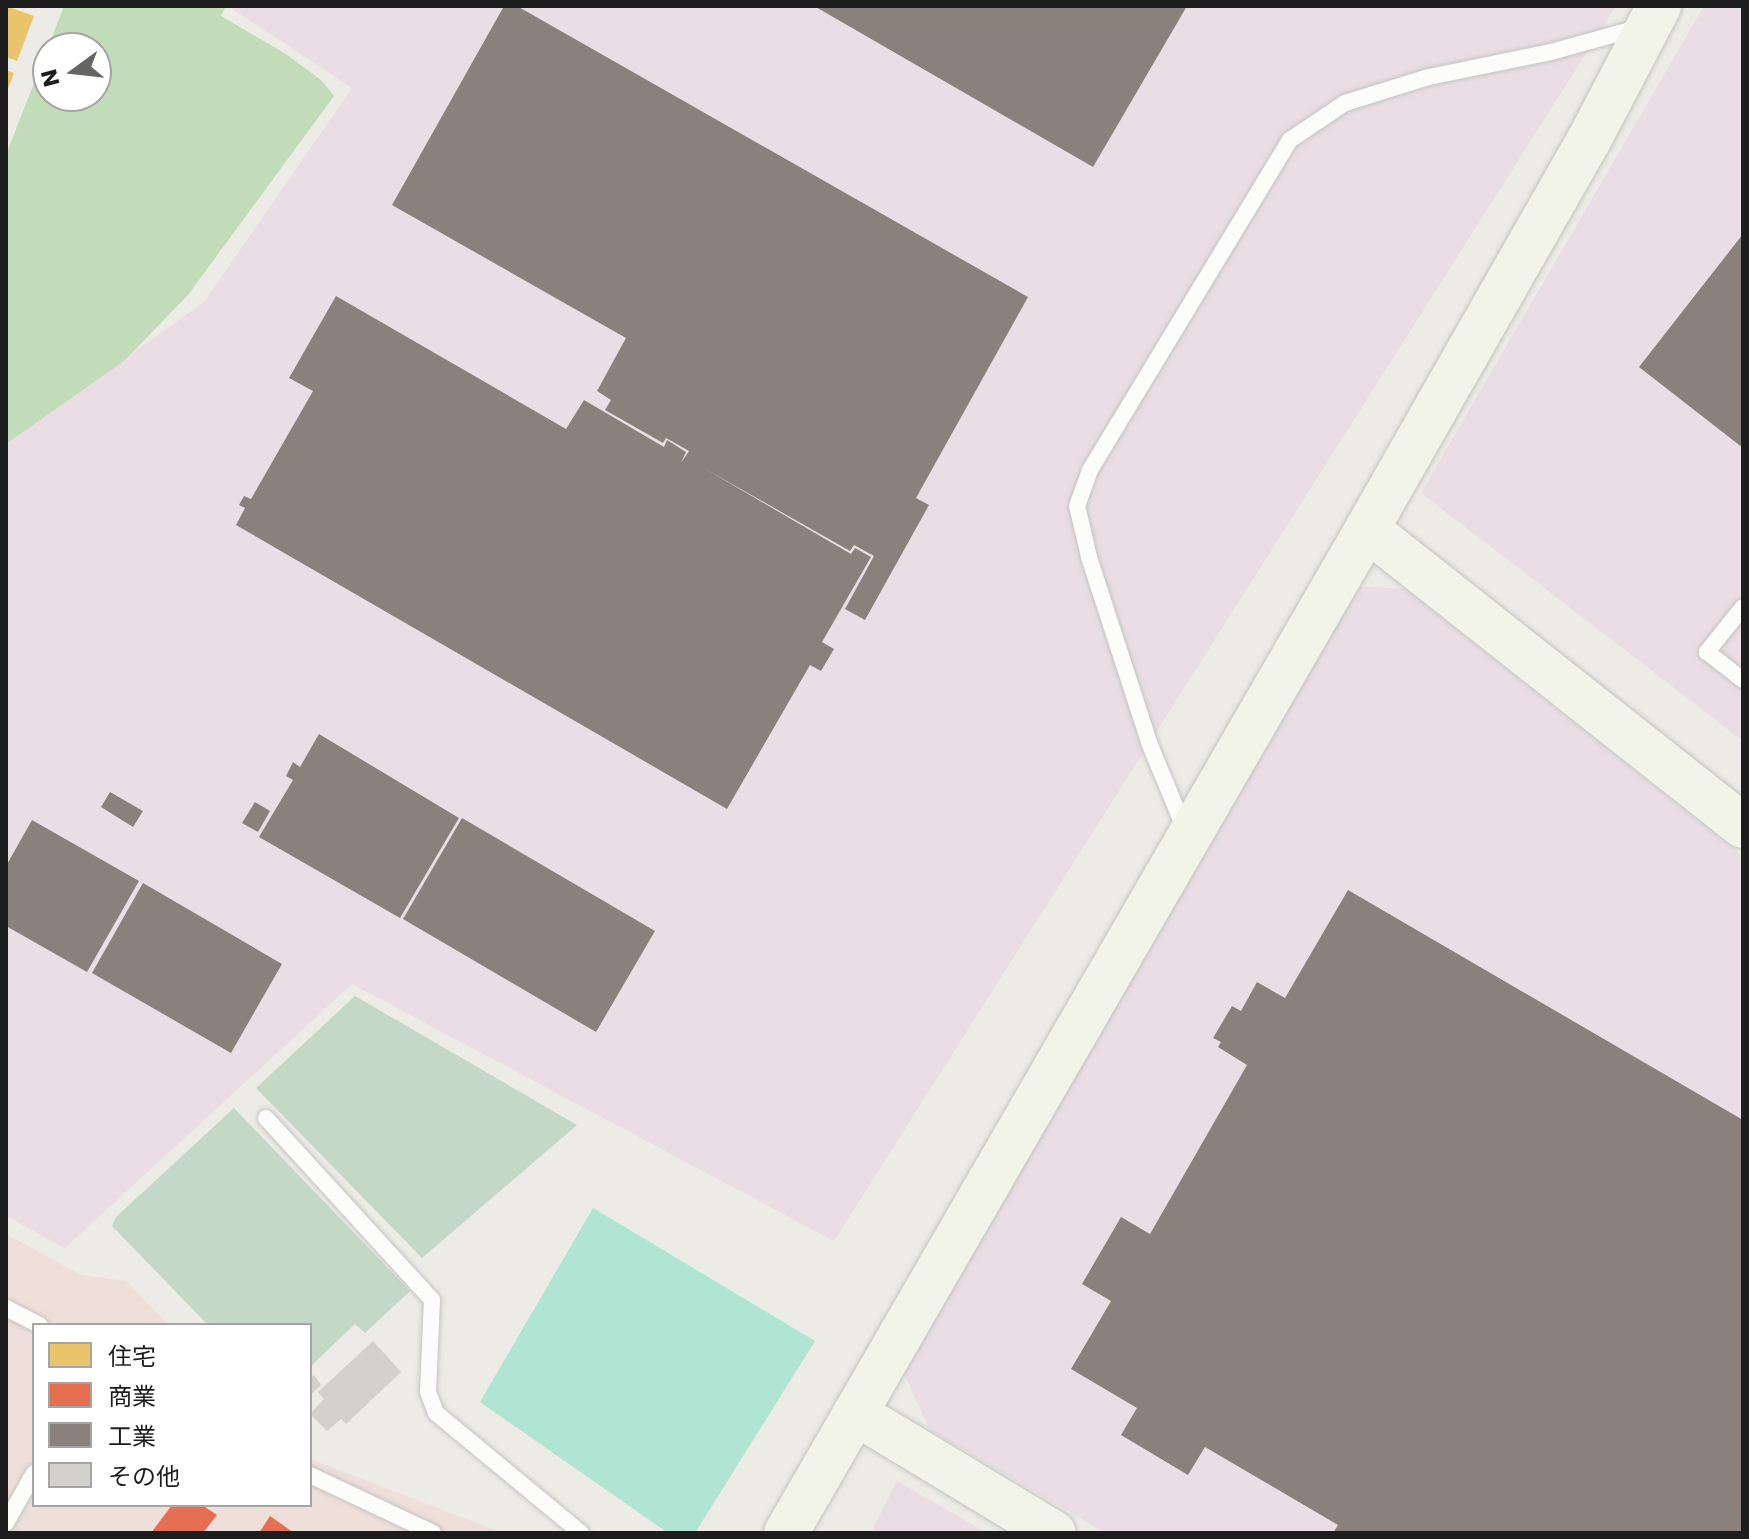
<!DOCTYPE html>
<meta charset="utf-8">
<style>
body{margin:0}
#map{position:relative;width:1749px;height:1539px;overflow:hidden;background:#ecebe6;font-family:Poppins,"Noto Sans JP",sans-serif}
div>[style]{position:absolute}
.commercial>*{inset:0;background:#eedfda}
.industrial>*{inset:0;background:#eadee4}
.forest>*{inset:0;background:#c2dcba}
.cemetery>*{inset:0;background:#c4d8c7}
.pitch>*{inset:0;background:#b0e5d4}
.homes>*{inset:0;background:#e9c46a}
.shops>*{inset:0;background:#e76f51}
.industry>*{inset:0;background:#8a817c}
.building>*{inset:0;background:#d2d1cd}
.roads{filter:drop-shadow(0 0 2px #c4c4c2) drop-shadow(0 0 2px #c4c4c2)}
.lane>*{height:16px;margin:-8px;padding:0 8px;transform-origin:8px;border-radius:8px;background:#fcfcfb}
.secondary>*{height:44px;margin:-22px;padding:0 22px;transform-origin:22px;border-radius:22px;background:#f2f3e9}
span{translate:-50% -50%;white-space:nowrap;text-align:center;line-height:1.15;-webkit-text-stroke:8px #fff;paint-order:stroke}
.frame{position:absolute;inset:0;border:8px solid #1d1d1d;pointer-events:none}
.legend{position:absolute;left:32px;top:1323px;width:280px;height:184px;box-sizing:border-box;background:#fff;border:2px solid #a5a5a5;margin:0;padding:10px 14px;list-style:none;font-size:24px;color:#1d1d1d}
.legend li{display:flex;align-items:center;gap:16px;height:40px}
.legend b{width:40px;border:2px solid #a5a5a5}
.north{position:absolute;left:32px;top:32px;width:80px;height:80px;box-sizing:border-box;background:#fff;border:2px solid #a5a5a5;border-radius:50%;rotate:255deg;font-size:22px;font-weight:700;line-height:32px;text-align:center;color:#1d1d1d}
.north::after{content:'';display:block;margin:auto;width:28px;height:36px;background:#656563;clip-path:polygon(50% 0,100% 100%,50% 72%,0 100%)}
</style>
<div id="map">
<div class="commercial">
<div style="clip-path:polygon(6px 1234px,81px 1275px,126px 1281px,169px 1325px,34px 1325px,34px 1505px,310px 1505px,310px 1459px,503px 1533px,6px 1533px)"></div>
</div>
<div class="industrial">
<div style="clip-path:polygon(233px 6px,1616px 6px,834px 1241px,352px 984px,65px 1248px,6px 1216px,6px 444px,204px 302px,352px 88px,232px 9px)"></div>
<div style="clip-path:polygon(1704px 6px,1743px 6px,1743px 741px,1421px 493px)"></div>
<div style="clip-path:polygon(1351px 586px,1405px 589px,1743px 857px,1743px 1533px,1106px 1533px,930px 1430px,903px 1372px)"></div>
<div style="clip-path:polygon(897px 1481px,987px 1533px,871px 1533px)"></div>
</div>
<div class="forest">
<div style="clip-path:polygon(evenodd,64px 6px,226px 6px,221px 16px,286px 54px,321px 80px,334px 96px,188px 295px,124px 361px,6px 444px,6px 155px,64px 6px,48px 48px,96px 48px,96px 96px,48px 96px,48px 48px)"></div>
</div>
<div class="cemetery">
<div style="clip-path:polygon(355px 996px,577px 1125px,422px 1258px,256px 1088px)"></div>
<div style="clip-path:polygon(234px 1108px,410px 1291px,365px 1333px,355px 1324px,310px 1367px,310px 1325px,208px 1325px,112px 1226px,116px 1217px)"></div>
</div>
<div class="pitch">
<div style="clip-path:polygon(593px 1208px,815px 1341px,695px 1533px,668px 1533px,480px 1402px)"></div>
</div>
<div class="homes">
<div style="clip-path:polygon(6px 6px,34px 16px,17px 61px,6px 57px)"></div>
<div style="clip-path:polygon(6px 70px,14px 73px,6px 94px)"></div>
</div>
<div class="shops">
<div style="clip-path:polygon(172px 1505px,202px 1505px,217px 1515px,203px 1533px,151px 1533px)"></div>
<div style="clip-path:polygon(270px 1516px,294px 1533px,259px 1533px)"></div>
</div>
<div class="industry">
<div style="clip-path:polygon(504px 6px,517px 6px,1028px 297px,916px 498px,929px 505px,865px 620px,845px 609px,874px 556px,854px 545px,850px 551px,702px 467px,851px 554px,855px 548px,871px 557px,822px 642px,834px 649px,821px 671px,810px 665px,727px 809px,236px 525px,245px 508px,239px 505px,244px 496px,251px 499px,313px 391px,289px 378px,336px 296px,566px 429px,584px 400px,664px 447px,667px 440px,686px 452px,681px 463px,689px 451px,666px 438px,663px 443px,605px 410px,611px 400px,597px 391px,626px 338px,392px 205px)"></div>
<div style="clip-path:polygon(814px 6px,1187px 6px,1093px 167px)"></div>
<div style="clip-path:polygon(1743px 234px,1743px 448px,1639px 367px)"></div>
<div style="clip-path:polygon(319px 734px,459px 818px,400px 918px,259px 837px,293px 780px,286px 776px,293px 762px,300px 767px)"></div>
<div style="clip-path:polygon(110px 792px,143px 811px,133px 827px,101px 807px)"></div>
<div style="clip-path:polygon(255px 802px,270px 811px,258px 832px,242px 823px)"></div>
<div style="clip-path:polygon(462px 818px,655px 931px,596px 1032px,403px 919px)"></div>
<div style="clip-path:polygon(32px 820px,139px 881px,87px 972px,6px 926px,6px 866px)"></div>
<div style="clip-path:polygon(143px 883px,282px 964px,231px 1053px,92px 973px)"></div>
<div style="clip-path:polygon(1348px 890px,1743px 1120px,1743px 1533px,1333px 1533px,1338px 1525px,1205px 1447px,1188px 1475px,1121px 1435px,1137px 1408px,1071px 1369px,1111px 1301px,1082px 1284px,1121px 1217px,1150px 1234px,1247px 1065px,1218px 1047px,1221px 1042px,1213px 1038px,1232px 1006px,1241px 1011px,1257px 982px,1285px 998px)"></div>
</div>
<div class="building">
<div style="clip-path:polygon(373px 1341px,401px 1372px,346px 1424px,341px 1419px,327px 1431px,310px 1414px,324px 1399px,318px 1392px)"></div>
<div style="clip-path:polygon(314px 1375px,321px 1385px,310px 1395px,310px 1379px)"></div>
</div>
<div class="roads">
<div class="lane">
<div style="left:1743px;top:607px;width:58px;rotate:128.7deg"></div>
<div style="left:1707px;top:652px;width:46px;rotate:37.9deg"></div>
<div style="left:1186px;top:832px;width:94px;rotate:-112.5deg"></div>
<div style="left:1150px;top:745px;width:198px;rotate:-108deg"></div>
<div style="left:1089px;top:557px;width:52px;rotate:-103.2deg"></div>
<div style="left:1077px;top:506px;width:38px;rotate:-70deg"></div>
<div style="left:1090px;top:470px;width:386px;rotate:-58.8deg"></div>
<div style="left:1290px;top:140px;width:66px;rotate:-33.9deg"></div>
<div style="left:1345px;top:103px;width:88px;rotate:-17.2deg"></div>
<div style="left:1429px;top:77px;width:125px;rotate:-11.6deg"></div>
<div style="left:1551px;top:52px;width:93px;rotate:-15.5deg"></div>
<div style="left:266px;top:1118px;width:246px;rotate:47.6deg"></div>
<div style="left:432px;top:1300px;width:92px;rotate:92.5deg"></div>
<div style="left:428px;top:1392px;width:22px;rotate:69deg"></div>
<div style="left:436px;top:1413px;width:188px;rotate:39.6deg"></div>
<div style="left:6px;top:1308px;width:38px;rotate:27deg"></div>
<div style="left:310px;top:1475px;width:136px;rotate:25.2deg"></div>
<div style="left:6px;top:1523px;width:57px;rotate:-60.8deg"></div>
</div>
<div class="secondary">
<div style="left:1367px;top:529px;width:479px;rotate:38.3deg"></div>
<div style="left:855px;top:1413px;width:232px;rotate:31.1deg"></div>
<div style="left:786px;top:1533px;width:1160px;rotate:-59.94deg"></div>
<div style="left:1367px;top:529px;width:448px;rotate:-60.3deg"></div>
<div style="left:1589px;top:140px;width:151px;rotate:-62.4deg"></div>
</div>
</div>
<div class="frame"></div>
<ul class="legend">
<li><b style="height:22px;background:#e9c46a"></b>住宅</li>
<li><b style="height:22px;background:#e76f51"></b>商業</li>
<li><b style="height:22px;background:#8a817c"></b>工業</li>
<li><b style="height:22px;background:#d2d1cd"></b>その他</li>
</ul>
<div class="north">N</div>
</div>
